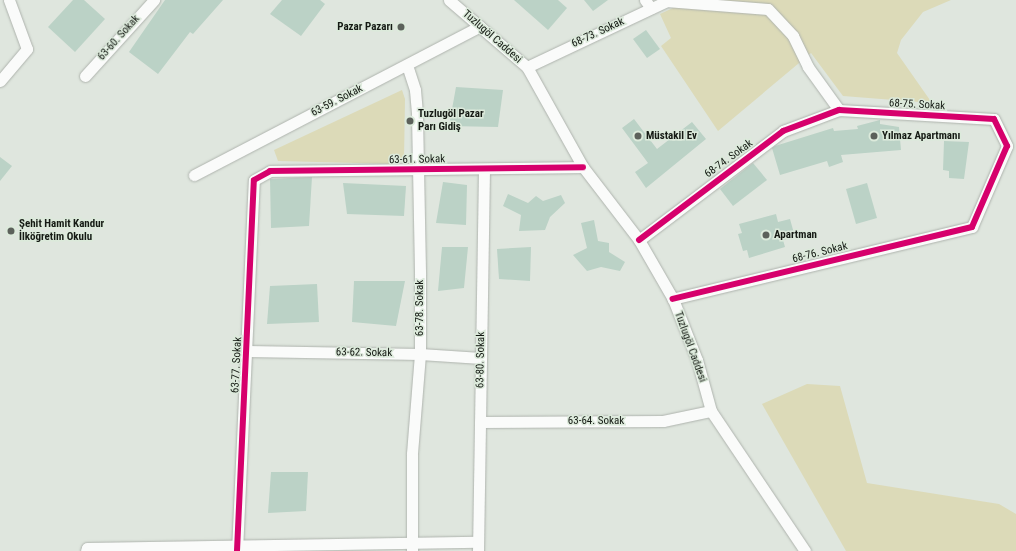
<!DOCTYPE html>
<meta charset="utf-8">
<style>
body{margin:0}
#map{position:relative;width:1016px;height:551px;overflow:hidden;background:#dfe6de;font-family:"Roboto Condensed",sans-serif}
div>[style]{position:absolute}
.green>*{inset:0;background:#dcdab8}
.building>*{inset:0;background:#bbd2c6}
.roads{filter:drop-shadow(0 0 1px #aeb3ad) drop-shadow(0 0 1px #aeb3ad)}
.minor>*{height:11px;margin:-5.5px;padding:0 5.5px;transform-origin:5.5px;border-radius:5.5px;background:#fafbfa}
.cycleway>*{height:6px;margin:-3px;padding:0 3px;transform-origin:3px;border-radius:3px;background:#d6006c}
.dots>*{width:11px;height:11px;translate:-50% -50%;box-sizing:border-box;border:2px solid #dceadb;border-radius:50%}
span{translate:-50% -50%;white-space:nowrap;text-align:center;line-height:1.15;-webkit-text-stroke:3px #dceadb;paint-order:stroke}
.poi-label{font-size:11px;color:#151a14;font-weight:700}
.right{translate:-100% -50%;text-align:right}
.left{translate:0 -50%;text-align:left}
.street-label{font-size:11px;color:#151a14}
</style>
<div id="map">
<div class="green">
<div style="clip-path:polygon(690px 0,951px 0,923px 12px,901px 40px,897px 53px,932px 103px,843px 96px,811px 53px,718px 131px,661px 46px,671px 38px,660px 14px)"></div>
<div style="clip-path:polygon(402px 90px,405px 99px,404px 160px,397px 164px,278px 161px,274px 150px)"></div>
<div style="clip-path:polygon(807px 384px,840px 386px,867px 483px,999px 504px,1016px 514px,1016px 551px,846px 551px,762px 404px)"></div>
</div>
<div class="building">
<div style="clip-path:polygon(73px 0,84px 0,105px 19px,75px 52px,48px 27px)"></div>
<div style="clip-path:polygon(165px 0,223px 0,193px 34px,190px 32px,158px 74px,129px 52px)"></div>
<div style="clip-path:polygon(282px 0,320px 0,325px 4px,301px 36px,270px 14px)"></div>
<div style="clip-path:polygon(514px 0,558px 0,567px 8px,548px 30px)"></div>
<div style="clip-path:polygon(584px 0,608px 0,593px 11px)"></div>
<div style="clip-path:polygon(646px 30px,660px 49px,647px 58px,633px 39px)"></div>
<div style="clip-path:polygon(456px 87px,503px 90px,498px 127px,449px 126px)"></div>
<div style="clip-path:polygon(634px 119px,657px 149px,692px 122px,706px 139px,646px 188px,635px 172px,648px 163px,622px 128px)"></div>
<div style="clip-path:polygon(880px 120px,880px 124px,899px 127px,901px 150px,841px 155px,843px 162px,829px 167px,827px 161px,780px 175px,772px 148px,775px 146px,833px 128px,834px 131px,858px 129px,857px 126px)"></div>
<div style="clip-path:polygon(944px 141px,969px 142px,964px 179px,949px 178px,949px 171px,943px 170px)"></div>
<div style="clip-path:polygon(0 157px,12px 166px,0 181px)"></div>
<div style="clip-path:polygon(753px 163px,767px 180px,733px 206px,720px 189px)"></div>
<div style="clip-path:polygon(312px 177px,309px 226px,271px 228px,270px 179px)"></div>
<div style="clip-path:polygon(443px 182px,467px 185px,466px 225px,436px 223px)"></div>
<div style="clip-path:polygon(343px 183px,406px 186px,404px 216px,347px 214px)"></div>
<div style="clip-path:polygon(867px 183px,877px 218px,856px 224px,846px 189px)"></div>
<div style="clip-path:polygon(508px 194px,528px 203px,536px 196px,543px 201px,561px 195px,565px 203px,550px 217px,545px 230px,519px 231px,521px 215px,503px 206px)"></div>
<div style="clip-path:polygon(776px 214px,778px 222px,790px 219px,795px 237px,783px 240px,785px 247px,749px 258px,747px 250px,743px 251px,738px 234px,742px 233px,739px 224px)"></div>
<div style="clip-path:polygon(594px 220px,598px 241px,609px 243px,609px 252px,625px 262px,620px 271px,601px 267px,587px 271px,573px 255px,587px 248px,581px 223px)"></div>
<div style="clip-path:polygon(442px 247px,468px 247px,464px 288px,438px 291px)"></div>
<div style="clip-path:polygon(531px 247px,530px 281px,499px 279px,497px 249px)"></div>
<div style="clip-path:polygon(354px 281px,405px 281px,396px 326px,352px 322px)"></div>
<div style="clip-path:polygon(317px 284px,319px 322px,267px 324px,270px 286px)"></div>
<div style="clip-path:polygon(271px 472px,308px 472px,306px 511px,268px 513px)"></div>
</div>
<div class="roads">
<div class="minor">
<div style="left:449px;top:0;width:103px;rotate:40.7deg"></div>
<div style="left:527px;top:67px;width:115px;rotate:60.8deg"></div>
<div style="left:583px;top:167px;width:92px;rotate:52.5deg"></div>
<div style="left:639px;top:240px;width:68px;rotate:60deg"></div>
<div style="left:673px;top:299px;width:66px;rotate:68.5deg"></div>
<div style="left:697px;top:360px;width:53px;rotate:74.6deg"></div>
<div style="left:711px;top:411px;width:169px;rotate:56.1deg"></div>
<div style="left:645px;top:0;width:10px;rotate:53deg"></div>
<div style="left:666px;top:1px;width:102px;rotate:4.5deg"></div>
<div style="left:768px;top:9px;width:37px;rotate:47deg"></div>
<div style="left:793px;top:36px;width:34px;rotate:64deg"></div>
<div style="left:808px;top:67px;width:53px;rotate:54.2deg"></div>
<div style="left:407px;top:65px;width:26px;rotate:72deg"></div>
<div style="left:415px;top:90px;width:25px;rotate:85deg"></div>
<div style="left:417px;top:115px;width:160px;rotate:88.9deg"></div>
<div style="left:420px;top:275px;width:79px;rotate:90deg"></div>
<div style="left:420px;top:354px;width:100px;rotate:94.6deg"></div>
<div style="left:412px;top:454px;width:97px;rotate:90deg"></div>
<div style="left:527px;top:67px;width:157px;rotate:-25.3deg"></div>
<div style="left:85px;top:76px;width:103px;rotate:-47.8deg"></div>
<div style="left:0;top:81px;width:42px;rotate:-49.8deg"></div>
<div style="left:27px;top:49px;width:52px;rotate:-110.2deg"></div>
<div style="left:194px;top:175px;width:322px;rotate:-27.5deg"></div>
<div style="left:639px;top:240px;width:181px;rotate:-37.1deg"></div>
<div style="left:783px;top:131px;width:60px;rotate:-20.6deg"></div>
<div style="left:839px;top:110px;width:155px;rotate:3.3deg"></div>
<div style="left:994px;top:119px;width:30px;rotate:64deg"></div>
<div style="left:1007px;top:146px;width:88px;rotate:113.4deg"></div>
<div style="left:972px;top:227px;width:308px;rotate:166.5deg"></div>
<div style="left:247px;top:351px;width:173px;rotate:1deg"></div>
<div style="left:420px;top:354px;width:61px;rotate:3.8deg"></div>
<div style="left:480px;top:422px;width:183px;rotate:-0.3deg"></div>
<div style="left:663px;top:421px;width:49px;rotate:-11.8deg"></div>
<div style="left:86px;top:551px;width:3px;rotate:-72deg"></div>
<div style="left:87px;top:548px;width:391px;rotate:-0.9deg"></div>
<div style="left:237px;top:551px;width:371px;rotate:-87.4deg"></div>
<div style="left:254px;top:180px;width:18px;rotate:-29deg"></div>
<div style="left:270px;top:171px;width:313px;rotate:-0.7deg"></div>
<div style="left:478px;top:551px;width:382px;rotate:-89.1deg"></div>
</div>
</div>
<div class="cycleway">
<div style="left:639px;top:240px;width:181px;rotate:-37.1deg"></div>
<div style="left:783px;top:131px;width:60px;rotate:-20.6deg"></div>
<div style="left:839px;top:110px;width:155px;rotate:3.3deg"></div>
<div style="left:994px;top:119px;width:30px;rotate:64deg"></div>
<div style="left:1007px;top:146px;width:88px;rotate:113.4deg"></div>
<div style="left:972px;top:227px;width:308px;rotate:166.5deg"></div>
<div style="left:237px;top:551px;width:371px;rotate:-87.4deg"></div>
<div style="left:254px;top:180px;width:18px;rotate:-29deg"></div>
<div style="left:270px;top:171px;width:313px;rotate:-0.7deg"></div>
</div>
<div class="dots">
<div style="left:401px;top:27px;background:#5c615b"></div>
<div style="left:410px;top:121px;background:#5c615b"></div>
<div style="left:638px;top:136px;background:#5c615b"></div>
<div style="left:874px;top:136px;background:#5c615b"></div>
<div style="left:11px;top:231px;background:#5c615b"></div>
<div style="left:766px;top:235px;background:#5c615b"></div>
</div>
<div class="poi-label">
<span class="right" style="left:393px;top:27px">Pazar Pazarı</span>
<span class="left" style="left:418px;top:121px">Tuzlugöl Pazar<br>Parı Gidiş</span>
<span class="left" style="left:646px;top:136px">Müstakil Ev</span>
<span class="left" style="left:882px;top:136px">Yılmaz Apartmanı</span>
<span class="left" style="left:19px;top:231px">Şehit Hamit Kandur<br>İlköğretim Okulu</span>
<span class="left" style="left:774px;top:235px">Apartman</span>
</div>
<div class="street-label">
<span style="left:598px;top:33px;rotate:-25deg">68-73. Sokak</span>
<span style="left:492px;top:37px;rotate:41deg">Tuzlugöl Caddesi</span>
<span style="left:119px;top:38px;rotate:-48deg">63-60. Sokak</span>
<span style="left:337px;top:101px;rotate:-27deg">63-59. Sokak</span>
<span style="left:917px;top:105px;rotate:3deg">68-75. Sokak</span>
<span style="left:729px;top:159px;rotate:-36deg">68-74. Sokak</span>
<span style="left:417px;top:160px;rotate:-1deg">63-61. Sokak</span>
<span style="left:820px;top:253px;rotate:-14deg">68-76. Sokak</span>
<span style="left:420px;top:308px;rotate:-90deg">63-78. Sokak</span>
<span style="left:690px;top:347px;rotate:70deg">Tuzlugöl Caddesi</span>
<span style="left:364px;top:353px;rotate:1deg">63-62. Sokak</span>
<span style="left:481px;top:360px;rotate:-89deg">63-80. Sokak</span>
<span style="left:237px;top:365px;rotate:-87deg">63-77. Sokak</span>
<span style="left:596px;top:421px">63-64. Sokak</span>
</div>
</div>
